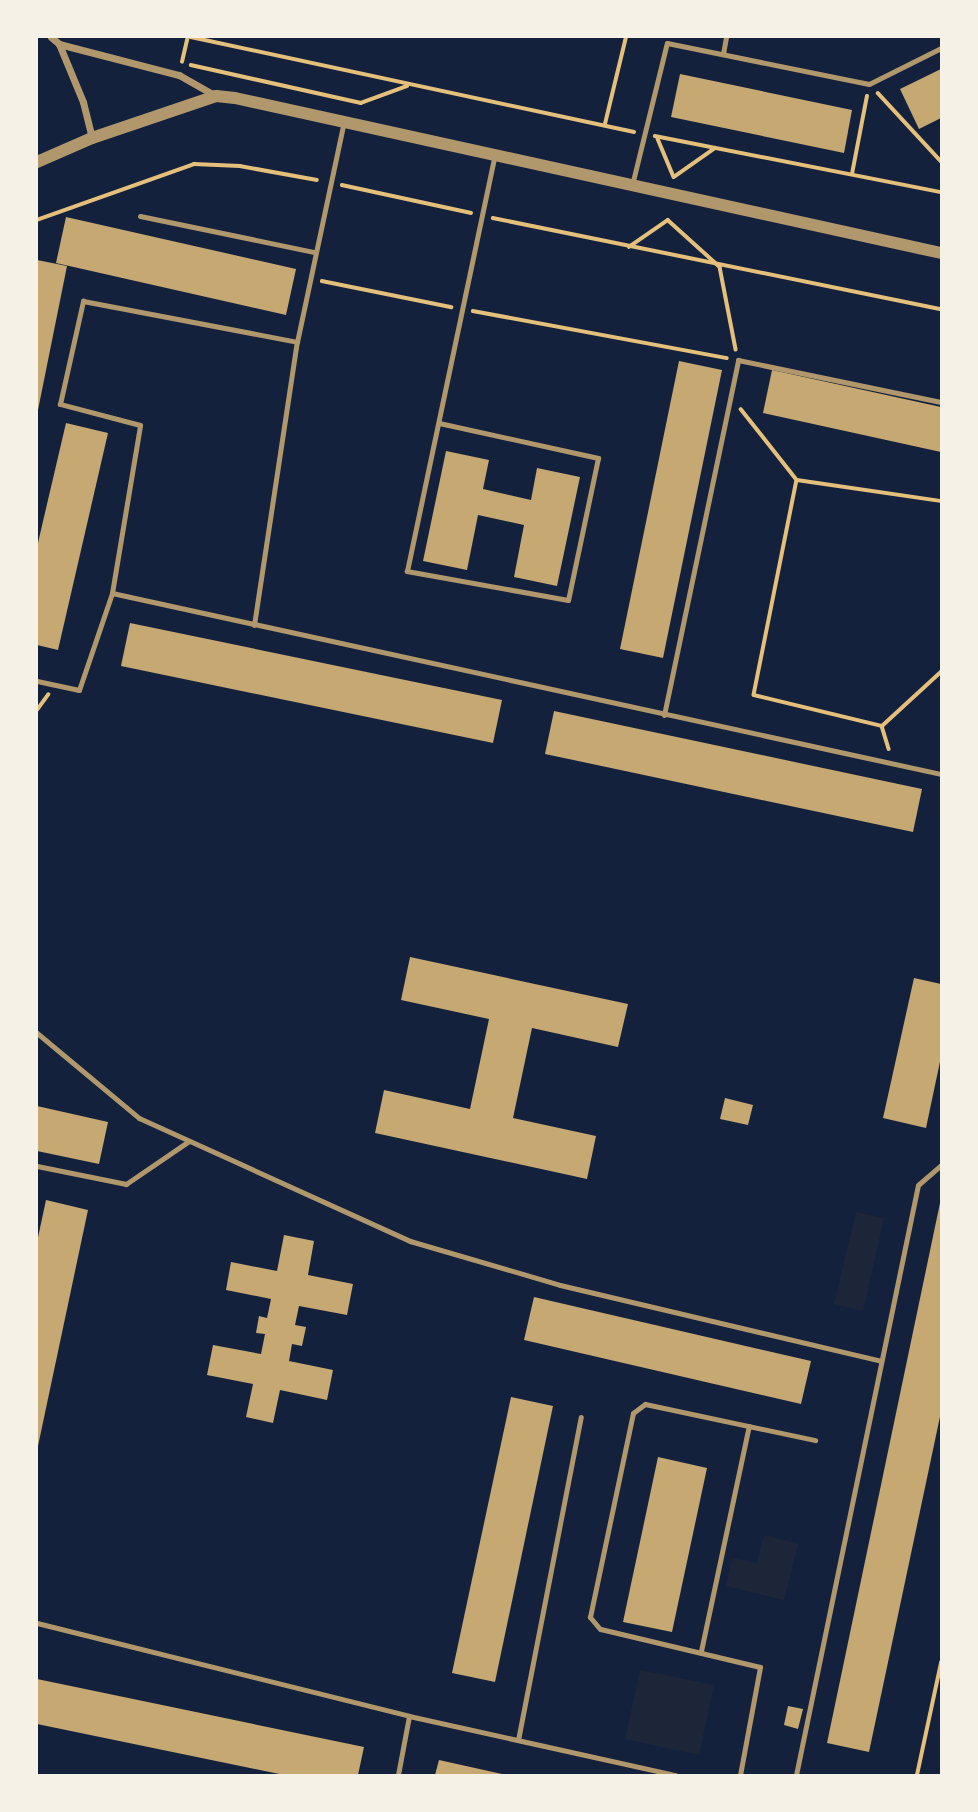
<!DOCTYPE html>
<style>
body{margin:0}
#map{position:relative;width:978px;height:1812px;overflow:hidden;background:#14213d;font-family:Lato,sans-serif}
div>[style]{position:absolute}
.green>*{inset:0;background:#1d2539}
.building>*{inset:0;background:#c6a872}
.path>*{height:3.5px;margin:-1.75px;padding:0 1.75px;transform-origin:1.75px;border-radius:1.75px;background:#e5c07b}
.service>*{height:5px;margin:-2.5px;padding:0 2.5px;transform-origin:2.5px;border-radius:2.5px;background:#b1986c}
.minor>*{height:7px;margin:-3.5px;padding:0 3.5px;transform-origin:3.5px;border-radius:3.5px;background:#b1986c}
.tertiary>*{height:12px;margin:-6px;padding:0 6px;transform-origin:6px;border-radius:6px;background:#b1986c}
span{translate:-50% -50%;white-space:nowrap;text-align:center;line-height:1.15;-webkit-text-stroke:5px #f6f1e7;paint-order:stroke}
.frame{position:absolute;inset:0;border:38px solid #f6f1e7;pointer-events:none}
</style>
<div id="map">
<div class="green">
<div style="clip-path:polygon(856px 1212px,884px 1218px,863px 1311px,834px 1304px)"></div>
<div style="clip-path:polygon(764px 1535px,798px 1544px,784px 1600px,726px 1586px,732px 1558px,757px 1563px)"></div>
<div style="clip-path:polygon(640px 1670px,714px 1685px,699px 1755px,625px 1739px)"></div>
</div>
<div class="building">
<div style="clip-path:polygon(941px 69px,941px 118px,919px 129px,900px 89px)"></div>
<div style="clip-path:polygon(680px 74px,852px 110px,844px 153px,671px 117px)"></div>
<div style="clip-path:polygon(66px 217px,296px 269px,286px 315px,56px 263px)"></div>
<div style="clip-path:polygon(37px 260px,67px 266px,38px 410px,37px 410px)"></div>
<div style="clip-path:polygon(679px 361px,722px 370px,663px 658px,620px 649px)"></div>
<div style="clip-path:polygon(772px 370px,941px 407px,941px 452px,763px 413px)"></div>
<div style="clip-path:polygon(66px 423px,108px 433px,58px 650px,37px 645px,37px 547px)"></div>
<div style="clip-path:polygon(446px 451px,489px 460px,483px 489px,531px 500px,537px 468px,580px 477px,557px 586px,514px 577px,524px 525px,478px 515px,467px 570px,423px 561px)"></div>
<div style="clip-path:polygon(130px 623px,502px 700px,493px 743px,121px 666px)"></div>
<div style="clip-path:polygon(554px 711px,922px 789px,913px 832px,545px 754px)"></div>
<div style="clip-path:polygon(410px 957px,628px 1004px,618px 1047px,532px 1028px,513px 1118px,596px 1136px,587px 1179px,375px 1133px,384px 1090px,470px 1109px,489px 1019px,401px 1000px)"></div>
<div style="clip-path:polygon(914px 978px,941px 984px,941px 1057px,926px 1128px,883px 1118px)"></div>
<div style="clip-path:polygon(725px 1098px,753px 1105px,748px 1125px,720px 1119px)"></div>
<div style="clip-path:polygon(37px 1106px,108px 1122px,99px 1164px,37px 1151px)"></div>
<div style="clip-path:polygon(46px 1200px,88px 1210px,38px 1446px,37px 1242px)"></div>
<div style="clip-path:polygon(940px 1203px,941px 1412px,869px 1752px,827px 1743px)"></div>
<div style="clip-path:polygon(284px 1235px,314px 1241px,308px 1275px,353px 1284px,347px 1315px,299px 1306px,295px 1325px,306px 1327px,302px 1346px,292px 1344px,289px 1361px,333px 1370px,327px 1400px,280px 1390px,273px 1423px,246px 1417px,253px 1384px,207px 1375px,213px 1345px,261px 1354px,265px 1334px,256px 1333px,259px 1316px,267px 1318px,271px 1299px,226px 1290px,231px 1262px,277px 1271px)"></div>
<div style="clip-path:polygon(534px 1297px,811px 1361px,801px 1404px,524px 1340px)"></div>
<div style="clip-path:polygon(511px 1397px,553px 1406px,495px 1682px,452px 1673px)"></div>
<div style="clip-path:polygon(658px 1457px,707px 1468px,672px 1632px,623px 1622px)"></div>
<div style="clip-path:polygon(37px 1679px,364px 1747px,358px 1775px,284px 1775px,37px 1724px)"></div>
<div style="clip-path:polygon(788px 1706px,803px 1709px,798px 1729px,784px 1725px)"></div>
<div style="clip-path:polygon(439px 1760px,502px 1774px,502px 1775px,435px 1775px)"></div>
</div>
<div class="path">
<div style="left:191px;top:37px;width:453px;rotate:12.1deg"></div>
<div style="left:182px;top:62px;width:26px;rotate:-77deg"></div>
<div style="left:191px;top:65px;width:174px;rotate:12.6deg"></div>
<div style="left:361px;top:103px;width:49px;rotate:-20.3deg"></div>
<div style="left:878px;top:93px;width:93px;rotate:47.2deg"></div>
<div style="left:605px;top:124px;width:89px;rotate:-76.4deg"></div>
<div style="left:655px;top:136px;width:291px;rotate:11.1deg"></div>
<div style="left:658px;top:139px;width:41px;rotate:67.2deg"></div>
<div style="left:674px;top:177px;width:50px;rotate:-35.3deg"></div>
<div style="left:852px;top:174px;width:79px;rotate:-79.1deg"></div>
<div style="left:342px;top:185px;width:132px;rotate:12.2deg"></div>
<div style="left:493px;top:218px;width:457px;rotate:11.5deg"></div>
<div style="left:37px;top:220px;width:167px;rotate:-19.6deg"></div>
<div style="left:194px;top:164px;width:46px;rotate:2.5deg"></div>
<div style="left:240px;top:166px;width:78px;rotate:10.3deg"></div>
<div style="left:629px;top:247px;width:47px;rotate:-34.7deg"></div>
<div style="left:668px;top:220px;width:70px;rotate:42.1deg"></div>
<div style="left:720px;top:267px;width:84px;rotate:79deg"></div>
<div style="left:322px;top:281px;width:132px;rotate:11.4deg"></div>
<div style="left:473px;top:311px;width:258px;rotate:10.5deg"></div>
<div style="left:741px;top:409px;width:90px;rotate:51.7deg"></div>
<div style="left:797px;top:480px;width:146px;rotate:8.3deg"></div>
<div style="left:797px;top:480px;width:219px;rotate:101.3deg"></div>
<div style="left:754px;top:695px;width:132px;rotate:13.6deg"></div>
<div style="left:882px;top:726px;width:24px;rotate:73deg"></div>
<div style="left:37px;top:710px;width:19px;rotate:-54deg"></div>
<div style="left:882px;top:726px;width:80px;rotate:-42.5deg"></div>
<div style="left:917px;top:1775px;width:115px;rotate:-77.9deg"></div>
</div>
<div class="service">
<div style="left:723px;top:54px;width:17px;rotate:-80deg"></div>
<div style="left:632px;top:185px;width:146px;rotate:-76.2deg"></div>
<div style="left:667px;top:43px;width:206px;rotate:11.5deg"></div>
<div style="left:869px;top:84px;width:80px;rotate:-26.6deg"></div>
<div style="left:140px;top:216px;width:178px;rotate:11.7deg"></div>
<div style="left:439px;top:423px;width:163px;rotate:12.4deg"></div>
<div style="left:598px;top:458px;width:145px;rotate:101.9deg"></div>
<div style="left:568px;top:600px;width:164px;rotate:-169.8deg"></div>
<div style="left:407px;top:571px;width:425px;rotate:-78.1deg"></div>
<div style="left:112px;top:593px;width:849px;rotate:12.32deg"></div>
<div style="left:254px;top:625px;width:286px;rotate:-81.4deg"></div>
<div style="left:37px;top:681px;width:43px;rotate:12.1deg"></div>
<div style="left:79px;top:690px;width:102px;rotate:-71.2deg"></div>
<div style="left:112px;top:593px;width:170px;rotate:-80.5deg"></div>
<div style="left:140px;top:425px;width:83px;rotate:-165.3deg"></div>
<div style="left:60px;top:404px;width:106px;rotate:-77.4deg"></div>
<div style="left:83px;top:301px;width:218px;rotate:10.8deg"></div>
<div style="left:297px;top:342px;width:226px;rotate:-78deg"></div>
<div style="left:664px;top:715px;width:363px;rotate:-78.2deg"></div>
<div style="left:738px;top:360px;width:207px;rotate:11.7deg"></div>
<div style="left:37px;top:1033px;width:133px;rotate:39.8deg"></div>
<div style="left:139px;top:1118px;width:298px;rotate:24.4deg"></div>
<div style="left:410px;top:1241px;width:156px;rotate:16.3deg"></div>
<div style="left:560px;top:1285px;width:330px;rotate:13.3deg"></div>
<div style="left:37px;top:1166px;width:91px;rotate:11.4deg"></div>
<div style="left:126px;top:1184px;width:76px;rotate:-34.3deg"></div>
<div style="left:37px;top:1623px;width:383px;rotate:14deg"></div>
<div style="left:409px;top:1716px;width:60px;rotate:100.6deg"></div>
<div style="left:701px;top:1651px;width:230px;rotate:-78deg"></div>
<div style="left:409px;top:1716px;width:273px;rotate:12.5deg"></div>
<div style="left:518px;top:1740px;width:329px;rotate:-79deg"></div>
<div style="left:740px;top:1775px;width:110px;rotate:-79.5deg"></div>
<div style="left:760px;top:1667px;width:164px;rotate:-166.6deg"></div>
<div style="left:600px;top:1629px;width:16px;rotate:-130deg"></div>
<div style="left:590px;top:1617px;width:208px;rotate:-78.1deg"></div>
<div style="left:633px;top:1413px;width:15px;rotate:-37deg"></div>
<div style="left:645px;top:1404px;width:174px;rotate:12deg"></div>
<div style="left:796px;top:1775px;width:602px;rotate:-78.32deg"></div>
<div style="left:918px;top:1185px;width:30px;rotate:-41deg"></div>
</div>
<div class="minor">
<div style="left:51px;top:37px;width:11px;rotate:41deg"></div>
<div style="left:59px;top:44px;width:63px;rotate:67.5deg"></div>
<div style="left:83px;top:102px;width:37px;rotate:76deg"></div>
<div style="left:59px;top:44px;width:124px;rotate:14.5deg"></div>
<div style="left:179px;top:75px;width:43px;rotate:29.6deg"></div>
</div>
<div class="tertiary">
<div style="left:37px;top:162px;width:60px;rotate:-23.6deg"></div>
<div style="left:92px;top:138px;width:131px;rotate:-18.7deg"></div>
<div style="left:216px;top:96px;width:19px;rotate:6deg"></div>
<div style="left:235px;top:98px;width:723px;rotate:12.38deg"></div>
</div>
<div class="frame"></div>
</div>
